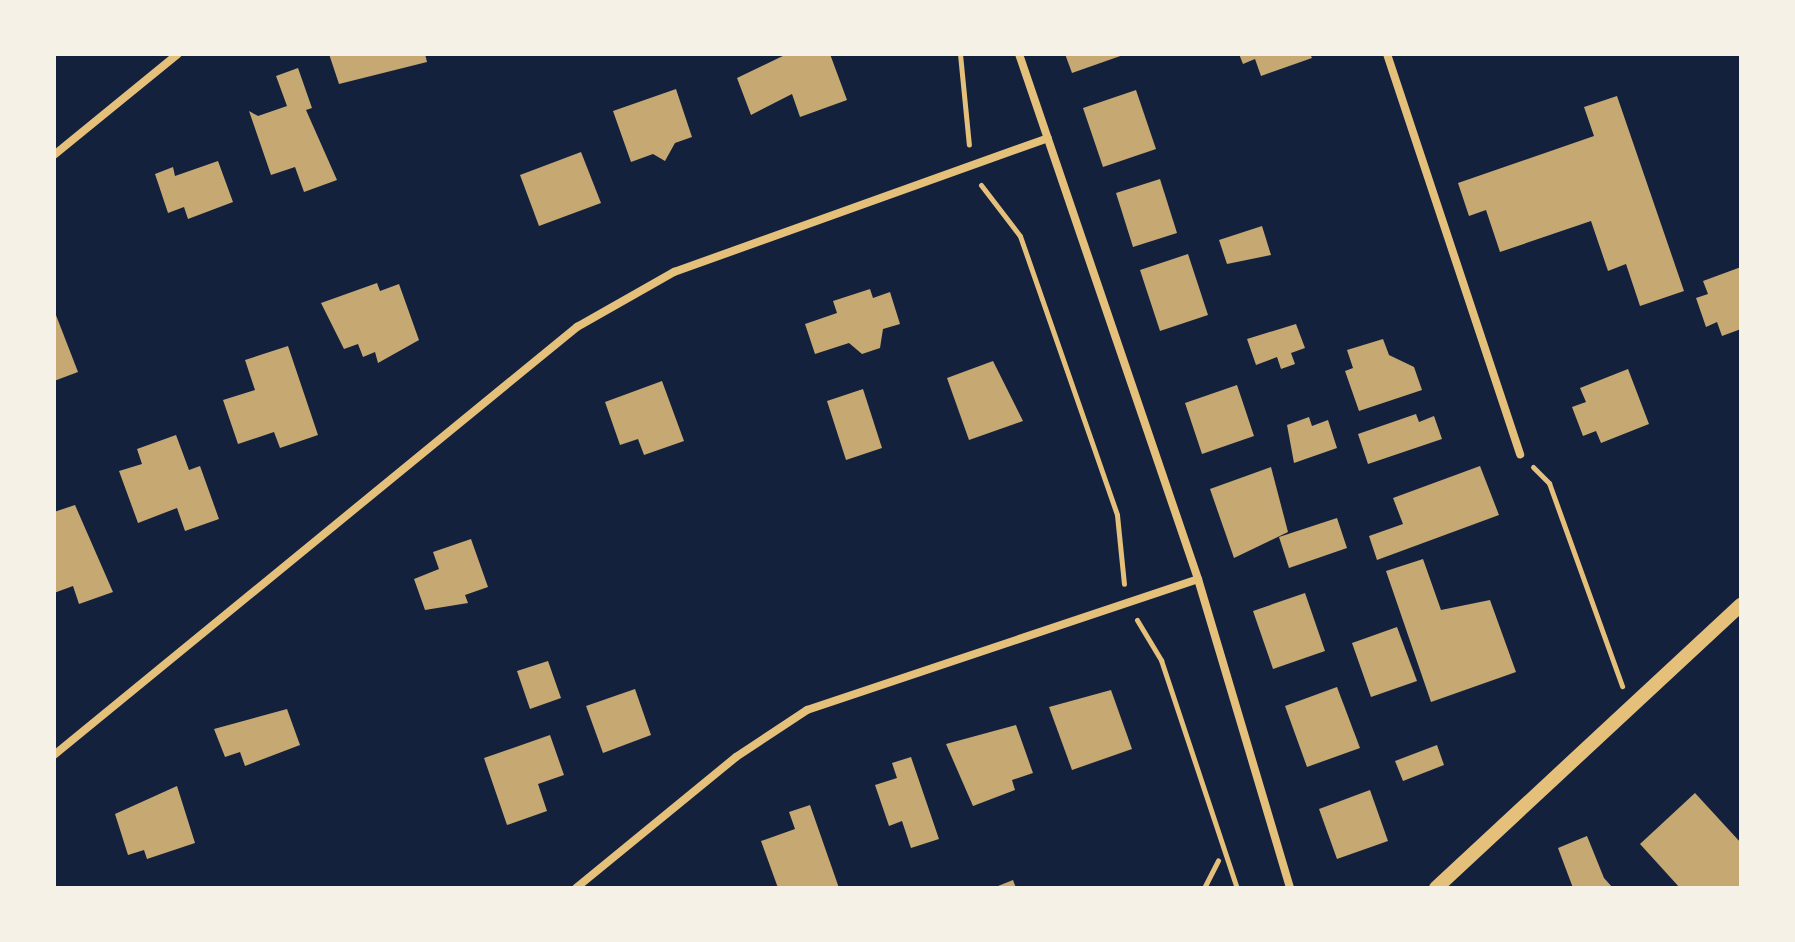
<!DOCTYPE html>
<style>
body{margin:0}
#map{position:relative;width:1795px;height:942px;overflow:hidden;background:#14213d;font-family:"Fira Sans",sans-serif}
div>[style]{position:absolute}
.building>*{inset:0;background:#c6a872}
.path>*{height:5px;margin:-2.5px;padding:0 2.5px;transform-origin:2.5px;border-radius:2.5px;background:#e5c07b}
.minor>*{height:8px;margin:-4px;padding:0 4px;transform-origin:4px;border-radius:4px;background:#e5c07b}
.tertiary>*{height:14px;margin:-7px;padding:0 7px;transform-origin:7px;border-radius:7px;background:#e5c07b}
span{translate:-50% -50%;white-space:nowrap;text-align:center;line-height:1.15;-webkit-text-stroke:6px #f6f1e7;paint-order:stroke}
.frame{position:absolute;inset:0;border:56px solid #f6f1e7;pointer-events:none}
</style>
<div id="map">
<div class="building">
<div style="clip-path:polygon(329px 54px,425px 54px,427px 62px,339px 84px)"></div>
<div style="clip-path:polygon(787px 54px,830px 54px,847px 100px,800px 117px,792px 94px,751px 115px,737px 78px)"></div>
<div style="clip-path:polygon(1065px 54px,1126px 54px,1072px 73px)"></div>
<div style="clip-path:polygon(1239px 54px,1310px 54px,1312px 58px,1261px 76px,1255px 59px,1243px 64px)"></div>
<div style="clip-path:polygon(298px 68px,312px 108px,306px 110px,337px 180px,304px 192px,295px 167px,271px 175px,249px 111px,258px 116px,287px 106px,276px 76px)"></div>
<div style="clip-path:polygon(676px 89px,692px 137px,675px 143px,665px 161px,653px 154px,631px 162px,613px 111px)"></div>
<div style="clip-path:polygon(1136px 90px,1156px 149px,1103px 167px,1083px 108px)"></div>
<div style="clip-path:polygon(1617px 96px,1684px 291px,1640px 306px,1626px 264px,1608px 271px,1591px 221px,1500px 252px,1486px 210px,1469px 216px,1458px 183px,1594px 136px,1584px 107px)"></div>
<div style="clip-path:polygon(581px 152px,601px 203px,539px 226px,520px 175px)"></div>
<div style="clip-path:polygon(218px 161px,233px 202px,188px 219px,184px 207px,168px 213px,155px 174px,173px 167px,175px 176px)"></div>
<div style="clip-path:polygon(1160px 179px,1177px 233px,1133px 247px,1116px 193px)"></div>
<div style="clip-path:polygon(1262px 226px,1271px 255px,1227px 264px,1219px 240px)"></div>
<div style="clip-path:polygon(1188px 254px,1208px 315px,1160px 331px,1140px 270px)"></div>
<div style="clip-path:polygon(1741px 267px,1741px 329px,1722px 336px,1717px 322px,1706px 327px,1696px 298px,1708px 294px,1703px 281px)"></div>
<div style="clip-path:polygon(377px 283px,380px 291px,399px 284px,419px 340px,378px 363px,375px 352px,363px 357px,358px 344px,344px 349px,321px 303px)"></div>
<div style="clip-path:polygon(870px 289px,873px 298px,890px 292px,900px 324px,883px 329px,880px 348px,862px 354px,849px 343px,815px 354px,805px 324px,837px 313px,833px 301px)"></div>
<div style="clip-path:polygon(54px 310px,78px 372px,54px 381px)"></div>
<div style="clip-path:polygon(1296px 324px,1305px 348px,1291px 353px,1295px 364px,1281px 369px,1277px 357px,1256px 365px,1247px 339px)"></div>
<div style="clip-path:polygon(1383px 339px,1389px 355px,1414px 367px,1422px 390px,1359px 411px,1345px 371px,1353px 368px,1347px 350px)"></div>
<div style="clip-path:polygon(288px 346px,318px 435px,280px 448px,274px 432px,238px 444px,223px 400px,255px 390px,245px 360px)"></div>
<div style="clip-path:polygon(993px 361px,1023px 421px,969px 440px,947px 378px)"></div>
<div style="clip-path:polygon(1628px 369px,1649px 424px,1601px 443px,1596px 431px,1583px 436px,1572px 407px,1586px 402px,1580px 388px)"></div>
<div style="clip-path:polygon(662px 381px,684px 441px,644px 455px,638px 439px,620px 445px,605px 402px)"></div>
<div style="clip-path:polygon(1237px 385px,1254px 436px,1202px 454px,1185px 403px)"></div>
<div style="clip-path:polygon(863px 389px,882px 448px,846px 460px,827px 401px)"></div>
<div style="clip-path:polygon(1416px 414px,1419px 422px,1434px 416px,1442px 439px,1368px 464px,1358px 434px)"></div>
<div style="clip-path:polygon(1309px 417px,1312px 426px,1328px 420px,1337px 448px,1294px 463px,1287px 425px)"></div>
<div style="clip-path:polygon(176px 435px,189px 470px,200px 466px,219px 519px,185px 531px,177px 508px,138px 523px,119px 471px,142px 464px,137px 449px)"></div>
<div style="clip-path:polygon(1480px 466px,1499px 515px,1377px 560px,1369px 536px,1403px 524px,1393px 498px)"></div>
<div style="clip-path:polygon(1271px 467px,1288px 532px,1234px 558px,1210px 489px)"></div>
<div style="clip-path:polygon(75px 505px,113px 592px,79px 604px,73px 586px,54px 593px,54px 512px)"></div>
<div style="clip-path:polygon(1337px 518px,1347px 548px,1289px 568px,1279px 537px)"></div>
<div style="clip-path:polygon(471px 539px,488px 587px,465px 595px,468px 603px,425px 610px,414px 579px,439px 569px,433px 552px)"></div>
<div style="clip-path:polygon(1423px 559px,1441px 610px,1490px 600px,1516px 672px,1431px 702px,1386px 571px)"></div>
<div style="clip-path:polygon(1305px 593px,1325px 651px,1273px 669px,1253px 611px)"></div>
<div style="clip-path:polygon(1397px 627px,1417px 681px,1371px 697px,1352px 643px)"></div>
<div style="clip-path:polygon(548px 661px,561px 698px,530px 709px,517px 671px)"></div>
<div style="clip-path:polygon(1337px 687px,1360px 748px,1307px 767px,1285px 706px)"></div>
<div style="clip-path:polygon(635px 689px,651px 735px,603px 753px,586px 706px)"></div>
<div style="clip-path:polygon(1111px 690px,1132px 749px,1072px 770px,1049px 707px)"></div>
<div style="clip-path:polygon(287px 709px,300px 745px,245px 766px,240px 752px,225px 757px,214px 729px)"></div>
<div style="clip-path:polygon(1016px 725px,1033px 773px,1012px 780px,1015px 790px,973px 806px,946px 744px)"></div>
<div style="clip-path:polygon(550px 735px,564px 775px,538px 784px,547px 811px,507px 825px,484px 758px)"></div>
<div style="clip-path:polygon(1437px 745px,1444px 765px,1403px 781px,1395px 761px)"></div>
<div style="clip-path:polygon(911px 757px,939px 839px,911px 848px,902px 821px,889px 826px,875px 785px,897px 778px,892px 763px)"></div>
<div style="clip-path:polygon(177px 786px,195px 843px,147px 859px,144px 850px,128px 855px,115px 814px)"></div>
<div style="clip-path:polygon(1370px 790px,1388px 841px,1337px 859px,1319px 809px)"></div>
<div style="clip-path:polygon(1695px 793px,1741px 843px,1741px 888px,1680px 888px,1640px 844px)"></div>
<div style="clip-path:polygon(810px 805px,839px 888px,778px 888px,761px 841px,795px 829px,789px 812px)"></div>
<div style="clip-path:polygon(1587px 836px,1604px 878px,1613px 888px,1573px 888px,1558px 848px)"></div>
<div style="clip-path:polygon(1013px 880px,1016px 888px,993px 888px)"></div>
</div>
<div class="path">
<div style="left:960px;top:54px;width:91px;rotate:84.4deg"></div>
<div style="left:981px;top:185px;width:64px;rotate:52.6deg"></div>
<div style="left:1020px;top:236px;width:295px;rotate:70.8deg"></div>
<div style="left:1117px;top:515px;width:69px;rotate:84.2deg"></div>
<div style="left:1533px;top:467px;width:23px;rotate:45deg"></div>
<div style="left:1549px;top:483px;width:216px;rotate:70.2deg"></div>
<div style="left:1137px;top:620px;width:47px;rotate:59deg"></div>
<div style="left:1161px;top:660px;width:240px;rotate:71.6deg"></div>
<div style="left:1204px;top:888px;width:31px;rotate:-63deg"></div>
</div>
<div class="minor">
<div style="left:1019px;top:54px;width:555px;rotate:71.17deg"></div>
<div style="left:1198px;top:579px;width:322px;rotate:73.4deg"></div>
<div style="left:1387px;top:54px;width:422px;rotate:71.6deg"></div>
<div style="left:54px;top:155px;width:160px;rotate:-39.2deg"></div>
<div style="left:54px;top:755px;width:676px;rotate:-39.3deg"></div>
<div style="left:577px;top:327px;width:112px;rotate:-29.6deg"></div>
<div style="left:674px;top:272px;width:397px;rotate:-19.7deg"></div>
<div style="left:576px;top:888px;width:207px;rotate:-39.3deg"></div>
<div style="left:736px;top:757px;width:85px;rotate:-33.5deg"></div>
<div style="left:807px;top:710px;width:412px;rotate:-18.5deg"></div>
</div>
<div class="tertiary">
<div style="left:1436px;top:888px;width:416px;rotate:-42.9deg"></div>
</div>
<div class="frame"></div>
</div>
